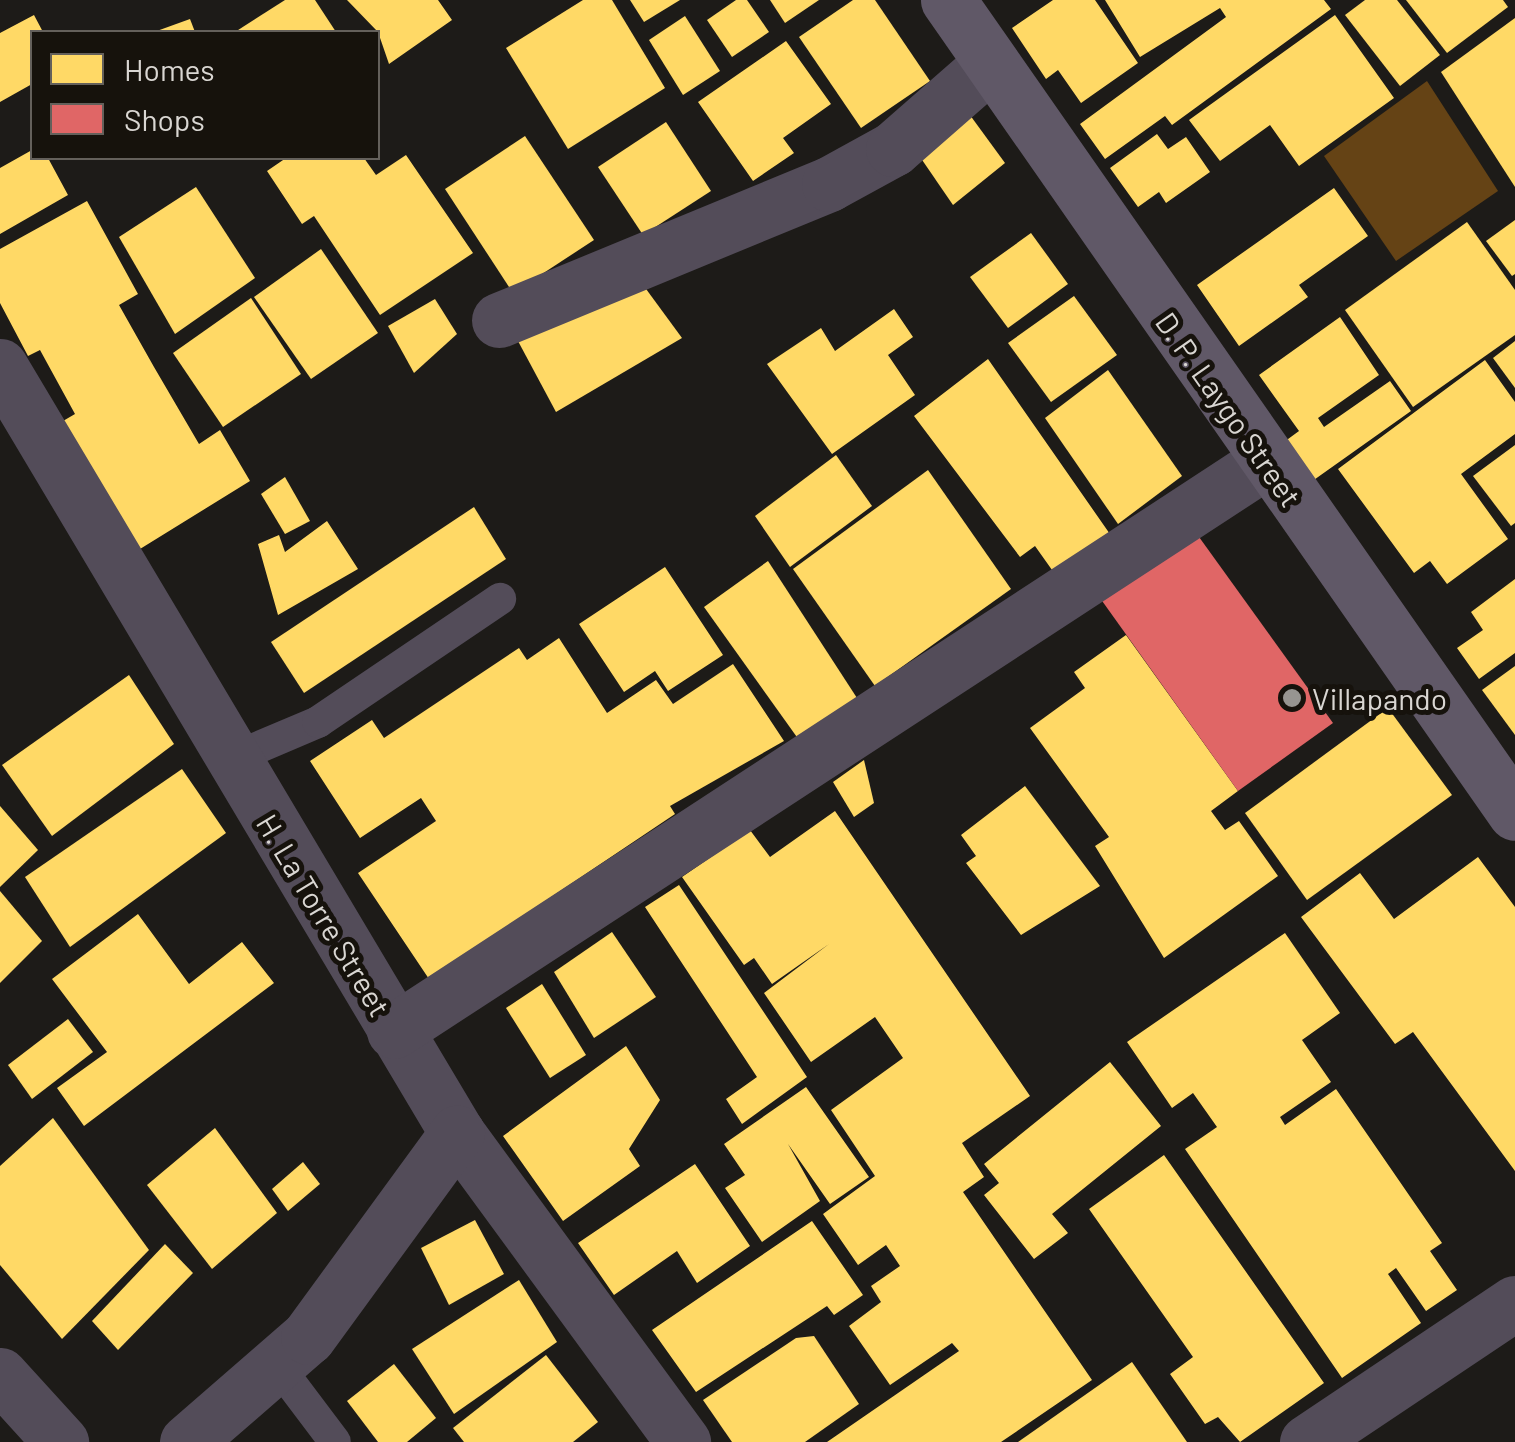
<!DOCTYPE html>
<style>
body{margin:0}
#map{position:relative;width:1515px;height:1442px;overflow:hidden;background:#1d1b18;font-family:Barlow,sans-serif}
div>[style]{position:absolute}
.forest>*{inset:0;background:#654315}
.homes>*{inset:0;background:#ffd966}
.shops>*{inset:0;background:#e06666}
.service>*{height:32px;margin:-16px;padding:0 16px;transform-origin:16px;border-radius:16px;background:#534c59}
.minor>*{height:55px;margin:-27.5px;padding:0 27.5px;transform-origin:27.5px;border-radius:27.5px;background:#534c59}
.secondary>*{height:55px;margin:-27.5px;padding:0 27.5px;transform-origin:27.5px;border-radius:27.5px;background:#605867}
.dots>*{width:28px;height:28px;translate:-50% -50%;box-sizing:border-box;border:5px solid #16120c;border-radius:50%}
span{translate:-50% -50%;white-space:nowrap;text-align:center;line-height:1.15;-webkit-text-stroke:10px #16120c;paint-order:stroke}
.street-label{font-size:30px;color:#d9d6d2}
.poi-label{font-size:30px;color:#d9d6d2}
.left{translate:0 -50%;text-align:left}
.legend{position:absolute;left:30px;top:30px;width:350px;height:130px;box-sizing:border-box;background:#16120c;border:2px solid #64605b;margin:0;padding:12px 18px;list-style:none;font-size:30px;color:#d9d6d2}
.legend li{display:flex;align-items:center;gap:20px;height:50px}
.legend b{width:50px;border:2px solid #64605b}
</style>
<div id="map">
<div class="forest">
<div style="clip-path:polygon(1427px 81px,1498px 191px,1396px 261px,1324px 156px)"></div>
</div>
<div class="homes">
<div style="clip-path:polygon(285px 0,315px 0,336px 32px,235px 32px)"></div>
<div style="clip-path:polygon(347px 0,438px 0,452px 20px,389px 64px,378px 32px)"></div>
<div style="clip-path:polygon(583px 0,612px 0,665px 88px,568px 149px,506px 48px)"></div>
<div style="clip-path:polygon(630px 0,680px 0,644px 22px)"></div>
<div style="clip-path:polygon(736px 0,747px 0,769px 32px,732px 57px,707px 20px)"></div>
<div style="clip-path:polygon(770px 0,819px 0,785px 23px)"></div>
<div style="clip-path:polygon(853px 0,875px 0,930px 81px,861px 128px,799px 37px)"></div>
<div style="clip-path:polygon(1053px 0,1095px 0,1138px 63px,1081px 103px,1058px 70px,1046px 79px,1012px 28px)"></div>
<div style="clip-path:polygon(1105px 0,1324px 0,1331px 9px,1172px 125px,1165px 116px,1105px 159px,1080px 124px,1226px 17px,1220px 8px,1140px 57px)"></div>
<div style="clip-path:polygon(1365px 0,1397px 0,1440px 55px,1400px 86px,1345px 15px)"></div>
<div style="clip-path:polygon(1406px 0,1503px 0,1508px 7px,1447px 53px)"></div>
<div style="clip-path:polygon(34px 15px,43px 32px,32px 32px,32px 84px,0 102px,0 33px)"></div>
<div style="clip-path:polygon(1335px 15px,1394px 98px,1299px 166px,1270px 125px,1220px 161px,1189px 120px)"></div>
<div style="clip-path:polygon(685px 16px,720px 71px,683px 95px,649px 40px)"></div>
<div style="clip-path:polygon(1515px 18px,1515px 187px,1441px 72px)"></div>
<div style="clip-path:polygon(190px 19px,195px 32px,154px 32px)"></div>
<div style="clip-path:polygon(786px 41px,831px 104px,783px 138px,794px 153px,753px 181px,698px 102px)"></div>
<div style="clip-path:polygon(967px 111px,1005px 163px,953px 205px,918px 154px)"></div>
<div style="clip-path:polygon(666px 122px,711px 191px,643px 235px,598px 167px)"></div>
<div style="clip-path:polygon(1157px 134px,1168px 149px,1186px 137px,1210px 172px,1166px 203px,1159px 192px,1138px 207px,1110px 168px)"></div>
<div style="clip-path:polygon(525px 136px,594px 240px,513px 293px,445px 189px)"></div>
<div style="clip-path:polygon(32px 150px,32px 158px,48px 158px,68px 195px,0 234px,0 168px)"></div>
<div style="clip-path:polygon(406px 155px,473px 253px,380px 315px,314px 216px,302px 224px,267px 171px,286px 158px,364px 158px,376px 175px)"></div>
<div style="clip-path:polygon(196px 187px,255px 278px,175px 334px,119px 237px)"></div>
<div style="clip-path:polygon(1334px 188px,1368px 236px,1299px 285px,1308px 297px,1239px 346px,1197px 285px)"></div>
<div style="clip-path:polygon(87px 201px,138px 294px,119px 305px,154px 367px,199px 444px,220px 430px,250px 481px,140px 549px,63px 421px,75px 414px,40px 350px,28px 356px,0 303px,0 249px)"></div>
<div style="clip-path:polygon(1515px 220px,1515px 274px,1512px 276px,1486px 241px)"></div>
<div style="clip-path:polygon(1467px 222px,1515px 290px,1515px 335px,1413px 407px,1345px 310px)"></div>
<div style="clip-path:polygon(1031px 233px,1068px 284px,1008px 328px,970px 277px)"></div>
<div style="clip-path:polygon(321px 249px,378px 333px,311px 379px,254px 297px)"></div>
<div style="clip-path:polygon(638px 278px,682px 338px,556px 412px,511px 328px)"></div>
<div style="clip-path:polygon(1074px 296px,1117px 355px,1051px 402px,1008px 343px)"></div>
<div style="clip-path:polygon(251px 298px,301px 374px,223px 427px,173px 353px)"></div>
<div style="clip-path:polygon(435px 299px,457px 334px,414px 373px,388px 326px)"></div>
<div style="clip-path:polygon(894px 309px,913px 337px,888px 355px,915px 395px,832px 454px,767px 364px,821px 328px,835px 351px)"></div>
<div style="clip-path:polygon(1340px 317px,1379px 375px,1318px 418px,1324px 427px,1390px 381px,1411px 411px,1311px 482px,1284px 442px,1299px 431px,1259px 375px)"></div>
<div style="clip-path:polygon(1515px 341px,1515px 388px,1493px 358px)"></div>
<div style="clip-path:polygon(988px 359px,1112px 537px,1057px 577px,1035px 546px,1020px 557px,914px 416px)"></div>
<div style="clip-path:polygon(1485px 360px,1515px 402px,1515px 434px,1461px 474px,1508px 539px,1447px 584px,1430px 561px,1414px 573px,1338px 469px)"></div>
<div style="clip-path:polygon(1108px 370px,1182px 476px,1118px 524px,1045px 418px)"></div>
<div style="clip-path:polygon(1515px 445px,1515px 523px,1511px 526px,1473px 476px)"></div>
<div style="clip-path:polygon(836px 455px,872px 506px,790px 567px,755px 516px)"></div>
<div style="clip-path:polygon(928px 470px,1011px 589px,875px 686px,793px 569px)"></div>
<div style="clip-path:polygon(285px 477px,310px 521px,285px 534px,261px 494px)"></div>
<div style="clip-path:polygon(474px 507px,506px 559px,304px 693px,271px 642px)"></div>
<div style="clip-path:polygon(327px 521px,358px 569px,278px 615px,258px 544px,279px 535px,285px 552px)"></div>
<div style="clip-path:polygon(768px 561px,857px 698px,799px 740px,704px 607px)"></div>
<div style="clip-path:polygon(665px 567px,723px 655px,668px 691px,655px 671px,624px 692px,579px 624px)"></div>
<div style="clip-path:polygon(1515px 579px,1515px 653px,1479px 679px,1457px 648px,1483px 630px,1471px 612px)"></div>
<div style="clip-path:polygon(1126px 635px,1238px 791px,1211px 811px,1225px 830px,1239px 821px,1278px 876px,1164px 958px,1095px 846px,1109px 837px,1030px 728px,1085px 688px,1074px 672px)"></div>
<div style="clip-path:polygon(559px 638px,607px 713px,656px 680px,673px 704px,733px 664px,784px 741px,670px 806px,675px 814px,429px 979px,358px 873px,436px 821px,421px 798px,360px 838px,310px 761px,372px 720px,384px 738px,519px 648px,527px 660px)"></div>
<div style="clip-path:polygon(1515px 666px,1515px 735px,1482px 690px)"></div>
<div style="clip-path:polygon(129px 675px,174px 744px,52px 836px,2px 765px)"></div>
<div style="clip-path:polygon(1388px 708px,1452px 795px,1307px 900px,1245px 813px)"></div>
<div style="clip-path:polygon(864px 760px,874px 803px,854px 817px,833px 782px)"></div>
<div style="clip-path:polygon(182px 769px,226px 833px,70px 947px,25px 877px)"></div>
<div style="clip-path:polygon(1025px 786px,1100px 886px,1021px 935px,966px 863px,976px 856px,961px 835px)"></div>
<div style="clip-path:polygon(0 806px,38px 850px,0 887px)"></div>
<div style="clip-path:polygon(835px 811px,1030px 1096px,962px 1143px,984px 1177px,963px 1192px,1092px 1380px,1001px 1442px,827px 1442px,959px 1351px,952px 1343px,890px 1385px,849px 1326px,881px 1302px,871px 1286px,900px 1266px,886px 1245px,858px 1265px,823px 1214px,875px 1176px,831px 1110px,903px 1058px,875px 1017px,811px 1062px,764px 993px,829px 944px,772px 984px,754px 958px,744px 965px,682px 877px,750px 830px,770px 857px)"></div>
<div style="clip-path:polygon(1478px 857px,1515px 907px,1515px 1171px,1413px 1032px,1395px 1044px,1301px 917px,1360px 873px,1394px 919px)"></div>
<div style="clip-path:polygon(679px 885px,807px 1077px,742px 1124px,726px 1099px,757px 1077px,645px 907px)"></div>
<div style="clip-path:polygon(0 891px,42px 941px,0 983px)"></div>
<div style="clip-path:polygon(138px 914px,189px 984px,242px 942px,274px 983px,84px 1126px,57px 1088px,107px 1052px,52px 979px)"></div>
<div style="clip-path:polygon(612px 932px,656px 997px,594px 1038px,554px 972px)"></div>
<div style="clip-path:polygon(1285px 933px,1340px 1013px,1302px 1040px,1331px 1082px,1280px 1117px,1285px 1125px,1336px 1089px,1442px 1243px,1430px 1251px,1457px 1290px,1426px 1311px,1396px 1268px,1388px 1274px,1421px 1323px,1342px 1378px,1185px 1149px,1217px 1127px,1193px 1093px,1172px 1108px,1127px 1042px)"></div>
<div style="clip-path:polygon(542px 984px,586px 1055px,550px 1078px,506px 1008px)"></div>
<div style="clip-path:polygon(68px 1019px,93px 1052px,32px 1099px,8px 1065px)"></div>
<div style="clip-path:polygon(626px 1046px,660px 1100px,629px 1149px,640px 1166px,563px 1221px,503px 1136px)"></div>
<div style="clip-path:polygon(1110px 1062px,1161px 1126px,1052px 1214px,1068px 1233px,1034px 1259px,984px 1195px,999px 1183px,984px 1164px)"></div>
<div style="clip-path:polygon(806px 1087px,869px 1177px,830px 1204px,788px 1144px,820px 1201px,762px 1242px,725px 1188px,745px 1175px,724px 1144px)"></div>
<div style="clip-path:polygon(53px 1118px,149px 1250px,62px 1339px,0 1265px,0 1166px)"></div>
<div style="clip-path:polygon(215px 1128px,277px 1213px,212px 1269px,147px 1185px)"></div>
<div style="clip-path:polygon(1164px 1155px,1324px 1383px,1240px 1442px,1218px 1417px,1205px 1424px,1170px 1374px,1193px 1357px,1089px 1209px)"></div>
<div style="clip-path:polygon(303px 1162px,320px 1184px,288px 1211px,272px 1189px)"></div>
<div style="clip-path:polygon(695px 1164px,750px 1246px,697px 1283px,677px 1251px,614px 1295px,578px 1243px)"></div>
<div style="clip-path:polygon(475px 1220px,504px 1274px,449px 1305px,421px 1248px)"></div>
<div style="clip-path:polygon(812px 1221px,863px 1295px,834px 1315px,827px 1306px,696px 1392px,652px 1330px)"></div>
<div style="clip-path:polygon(165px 1244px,193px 1273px,118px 1350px,92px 1321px)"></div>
<div style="clip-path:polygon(519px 1280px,557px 1342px,454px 1414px,412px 1349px)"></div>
<div style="clip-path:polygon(814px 1336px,859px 1404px,805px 1442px,732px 1442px,703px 1400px,796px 1338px)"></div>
<div style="clip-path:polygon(546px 1355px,598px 1422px,573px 1442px,464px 1442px,453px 1428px)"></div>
<div style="clip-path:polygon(1132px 1362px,1187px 1442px,1018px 1442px)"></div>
<div style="clip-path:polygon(394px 1364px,436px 1418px,407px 1442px,378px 1442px,347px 1401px)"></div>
</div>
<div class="shops">
<div style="clip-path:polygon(1194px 530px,1333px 723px,1238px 791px,1100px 598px)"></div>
</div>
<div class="service">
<div style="left:231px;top:759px;width:95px;rotate:-23deg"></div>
<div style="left:318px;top:722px;width:220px;rotate:-34.1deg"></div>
<div style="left:280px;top:1369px;width:91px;rotate:53deg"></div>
</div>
<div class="minor">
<div style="left:499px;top:320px;width:357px;rotate:-22.4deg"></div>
<div style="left:829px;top:184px;width:73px;rotate:-28.7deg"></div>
<div style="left:893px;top:149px;width:129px;rotate:-41.2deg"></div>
<div style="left:0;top:366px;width:893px;rotate:59.21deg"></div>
<div style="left:457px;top:1133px;width:383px;rotate:53.8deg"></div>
<div style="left:394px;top:1031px;width:1040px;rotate:-33.16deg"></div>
<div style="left:0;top:1375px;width:91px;rotate:47.7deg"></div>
<div style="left:187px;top:1442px;width:160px;rotate:-41deg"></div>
<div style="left:308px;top:1337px;width:253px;rotate:-53.9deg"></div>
<div style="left:1307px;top:1442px;width:250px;rotate:-33.8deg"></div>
</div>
<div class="secondary">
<div style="left:948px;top:0;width:991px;rotate:55.11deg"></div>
</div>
<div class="dots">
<div style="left:1292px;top:698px;background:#979591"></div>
</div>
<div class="street-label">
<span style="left:1229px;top:409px;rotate:55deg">D. P. Laygo Street</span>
<span style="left:324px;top:915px;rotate:59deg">H. La Torre Street</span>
</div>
<div class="poi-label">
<span class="left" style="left:1312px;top:698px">Villapando</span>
</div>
<ul class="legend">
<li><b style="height:28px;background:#ffd966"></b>Homes</li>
<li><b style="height:28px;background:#e06666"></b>Shops</li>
</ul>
</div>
